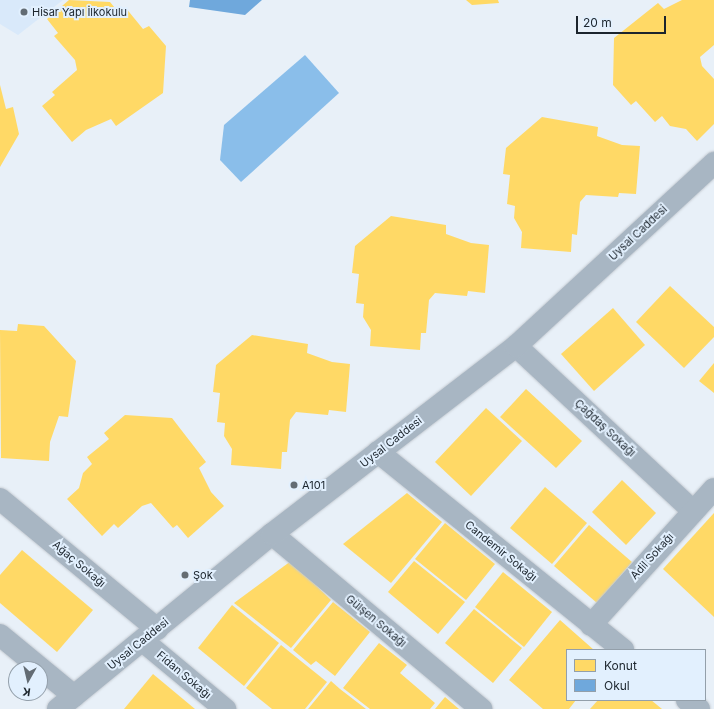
<!DOCTYPE html>
<meta charset="utf-8">
<style>
body{margin:0}
#map{position:relative;width:714px;height:709px;overflow:hidden;background:#e8f0f8;font-family:Inter,sans-serif}
div>[style]{position:absolute}
.built>*{inset:0;background:#d9e9fa}
.water>*{inset:0;background:#8abeea}
.homes>*{inset:0;background:#ffd966}
.schools>*{inset:0;background:#6fa8dc}
.roads{filter:drop-shadow(0 0 1px #c5cbd2) drop-shadow(0 0 1px #c5cbd2)}
.minor>*{height:22px;margin:-11px;padding:0 11px;transform-origin:11px;border-radius:11px;background:#a8b6c3}
.dots>*{width:11px;height:11px;translate:-50% -50%;box-sizing:border-box;border:2px solid #e2f0fe;border-radius:50%}
span{translate:-50% -50%;white-space:nowrap;text-align:center;line-height:1.15;-webkit-text-stroke:4px #e2f0fe;paint-order:stroke}
.poi-label{font-size:11px;color:#1c252d}
.left{translate:0 -50%;text-align:left}
.street-label{font-size:11px;color:#1c252d}
.legend{position:absolute;left:566px;top:649px;width:140px;height:52px;box-sizing:border-box;background:#e2f0fe;border:1px solid #939faa;margin:0;padding:5px 7px;list-style:none;font-size:12px;color:#1c252d}
.legend li{display:flex;align-items:center;gap:8px;height:20px}
.legend b{width:20px;border:1px solid #939faa}
.north{position:absolute;left:8px;top:661px;width:40px;height:40px;box-sizing:border-box;background:#e2f0fe;border:1px solid #939faa;border-radius:50%;rotate:188deg;font-size:11px;font-weight:700;line-height:16px;text-align:center;color:#1c252d}
.north::after{content:'';display:block;margin:auto;width:14px;height:18px;background:#636c74;clip-path:polygon(50% 0,100% 100%,50% 72%,0 100%)}
.scale{position:absolute;left:576px;top:16px;width:90px;height:18px;box-sizing:border-box;border:2px solid #1c252d;border-top:0;padding-left:5px;font-size:12px;line-height:14px;white-space:nowrap;color:#1c252d;-webkit-text-stroke:3px #e2f0fe;paint-order:stroke}
</style>
<div id="map">
<div class="built">
<div style="clip-path:polygon(0 0,63px 0,18px 35px,0 24px)"></div>
</div>
<div class="water">
<div style="clip-path:polygon(305px 55px,339px 93px,241px 182px,220px 160px,224px 125px)"></div>
</div>
<div class="homes">
<div style="clip-path:polygon(69px 0,110px 2px,119px 13px,125px 7px,143px 29px,149px 26px,166px 46px,163px 93px,116px 126px,111px 119px,86px 130px,72px 142px,42px 106px,55px 95px,52px 92px,77px 70px,75px 60px,54px 36px,58px 33px,47px 19px)"></div>
<div style="clip-path:polygon(466px 0,498px 0,499px 3px,472px 5px)"></div>
<div style="clip-path:polygon(682px 0,714px 0,714px 45px,700px 57px,702px 66px,714px 79px,714px 124px,697px 141px,686px 129px,670px 126px,662px 116px,655px 122px,636px 101px,631px 105px,613px 85px,614px 38px,658px 3px,664px 9px)"></div>
<div style="clip-path:polygon(0 85px,6px 109px,13px 107px,19px 134px,0 167px)"></div>
<div style="clip-path:polygon(542px 117px,598px 127px,597px 136px,622px 145px,640px 146px,636px 194px,619px 193px,618px 197px,586px 195px,580px 202px,577px 235px,572px 234px,571px 252px,521px 248px,522px 232px,514px 218px,515px 206px,507px 204px,510px 175px,503px 174px,506px 148px)"></div>
<div style="clip-path:polygon(391px 216px,446px 225px,446px 234px,471px 243px,489px 245px,485px 293px,468px 291px,467px 296px,435px 293px,429px 300px,426px 333px,421px 333px,420px 350px,370px 346px,371px 330px,363px 317px,364px 304px,356px 303px,359px 274px,352px 273px,355px 246px)"></div>
<div style="clip-path:polygon(670px 286px,714px 327px,714px 337px,684px 368px,636px 322px)"></div>
<div style="clip-path:polygon(613px 308px,645px 345px,594px 391px,561px 354px)"></div>
<div style="clip-path:polygon(18px 324px,44px 326px,76px 361px,68px 417px,59px 416px,50px 442px,49px 461px,1px 458px,0 330px,17px 331px)"></div>
<div style="clip-path:polygon(252px 335px,308px 344px,307px 353px,332px 362px,350px 364px,346px 412px,329px 410px,328px 415px,296px 412px,290px 420px,287px 452px,282px 452px,281px 469px,231px 465px,232px 449px,224px 436px,225px 423px,217px 422px,220px 393px,213px 392px,216px 365px)"></div>
<div style="clip-path:polygon(714px 363px,714px 393px,699px 381px)"></div>
<div style="clip-path:polygon(526px 389px,582px 441px,556px 468px,500px 417px)"></div>
<div style="clip-path:polygon(486px 408px,522px 441px,471px 496px,435px 462px)"></div>
<div style="clip-path:polygon(125px 415px,172px 418px,206px 462px,199px 468px,211px 492px,224px 506px,188px 538px,177px 525px,173px 528px,151px 503px,142px 506px,118px 528px,114px 524px,102px 536px,67px 499px,79px 488px,83px 473px,92px 464px,87px 457px,109px 439px,104px 433px)"></div>
<div style="clip-path:polygon(622px 480px,656px 513px,626px 545px,592px 512px)"></div>
<div style="clip-path:polygon(545px 487px,587px 523px,552px 564px,510px 528px)"></div>
<div style="clip-path:polygon(407px 493px,442px 522px,391px 583px,343px 544px)"></div>
<div style="clip-path:polygon(714px 513px,714px 617px,663px 569px)"></div>
<div style="clip-path:polygon(445px 523px,495px 564px,466px 600px,415px 559px)"></div>
<div style="clip-path:polygon(589px 525px,632px 562px,597px 603px,554px 566px)"></div>
<div style="clip-path:polygon(22px 550px,93px 610px,57px 652px,0 603px,0 575px)"></div>
<div style="clip-path:polygon(291px 561px,331px 600px,291px 648px,234px 603px)"></div>
<div style="clip-path:polygon(414px 561px,465px 602px,438px 634px,388px 592px)"></div>
<div style="clip-path:polygon(503px 572px,552px 612px,524px 647px,475px 607px)"></div>
<div style="clip-path:polygon(333px 602px,370px 632px,335px 676px,316px 661px,311px 665px,293px 650px)"></div>
<div style="clip-path:polygon(232px 605px,279px 643px,244px 686px,198px 648px)"></div>
<div style="clip-path:polygon(474px 609px,522px 648px,493px 683px,445px 643px)"></div>
<div style="clip-path:polygon(560px 620px,594px 650px,567px 650px,567px 700px,576px 700px,569px 709px,543px 709px,509px 680px)"></div>
<div style="clip-path:polygon(379px 643px,407px 665px,400px 673px,435px 703px,430px 709px,370px 709px,343px 688px)"></div>
<div style="clip-path:polygon(281px 645px,327px 682px,305px 709px,272px 709px,246px 688px)"></div>
<div style="clip-path:polygon(153px 674px,195px 709px,124px 709px)"></div>
<div style="clip-path:polygon(331px 681px,340px 689px,366px 709px,308px 709px)"></div>
<div style="clip-path:polygon(445px 697px,459px 709px,435px 709px)"></div>
<div style="clip-path:polygon(598px 700px,651px 700px,662px 709px,590px 709px)"></div>
</div>
<div class="schools">
<div style="clip-path:polygon(190px 0,262px 0,245px 15px,189px 7px)"></div>
</div>
<div class="roads">
<div class="minor">
<div style="left:516px;top:346px;width:242px;rotate:43deg"></div>
<div style="left:378px;top:452px;width:315px;rotate:38.9deg"></div>
<div style="left:0;top:499px;width:204px;rotate:39.6deg"></div>
<div style="left:272px;top:534px;width:273px;rotate:39.9deg"></div>
<div style="left:591px;top:625px;width:183px;rotate:-47.9deg"></div>
<div style="left:0;top:635px;width:96px;rotate:39.5deg"></div>
<div style="left:143px;top:641px;width:107px;rotate:39.7deg"></div>
<div style="left:687px;top:700px;width:15px;rotate:37deg"></div>
<div style="left:58px;top:709px;width:276px;rotate:-39.3deg"></div>
<div style="left:272px;top:534px;width:308px;rotate:-37.6deg"></div>
<div style="left:516px;top:346px;width:270px;rotate:-42.7deg"></div>
</div>
</div>
<div class="dots">
<div style="left:24px;top:12px;background:#636c74"></div>
<div style="left:294px;top:485px;background:#636c74"></div>
<div style="left:185px;top:575px;background:#636c74"></div>
</div>
<div class="poi-label">
<span class="left" style="left:32px;top:12px">Hisar Yapı İlkokulu</span>
<span class="left" style="left:302px;top:485px">A101</span>
<span class="left" style="left:193px;top:575px">Şok</span>
</div>
<div class="street-label">
<span style="left:638px;top:233px;rotate:-43deg">Uysal Caddesi</span>
<span style="left:605px;top:428px;rotate:43deg">Çağdaş Sokağı</span>
<span style="left:391px;top:442px;rotate:-38deg">Uysal Caddesi</span>
<span style="left:501px;top:551px;rotate:39deg">Candemir Sokağı</span>
<span style="left:652px;top:556px;rotate:-48deg">Adil Sokağı</span>
<span style="left:79px;top:564px;rotate:40deg">Ağaç Sokağı</span>
<span style="left:376px;top:621px;rotate:40deg">Gülşen Sokağı</span>
<span style="left:138px;top:644px;rotate:-39deg">Uysal Caddesi</span>
<span style="left:184px;top:675px;rotate:40deg">Fidan Sokağı</span>
</div>
<ul class="legend">
<li><b style="height:11px;background:#ffd966"></b>Konut</li>
<li><b style="height:11px;background:#6fa8dc"></b>Okul</li>
</ul>
<div class="north">K</div>
<div class="scale">20 m</div>
</div>
